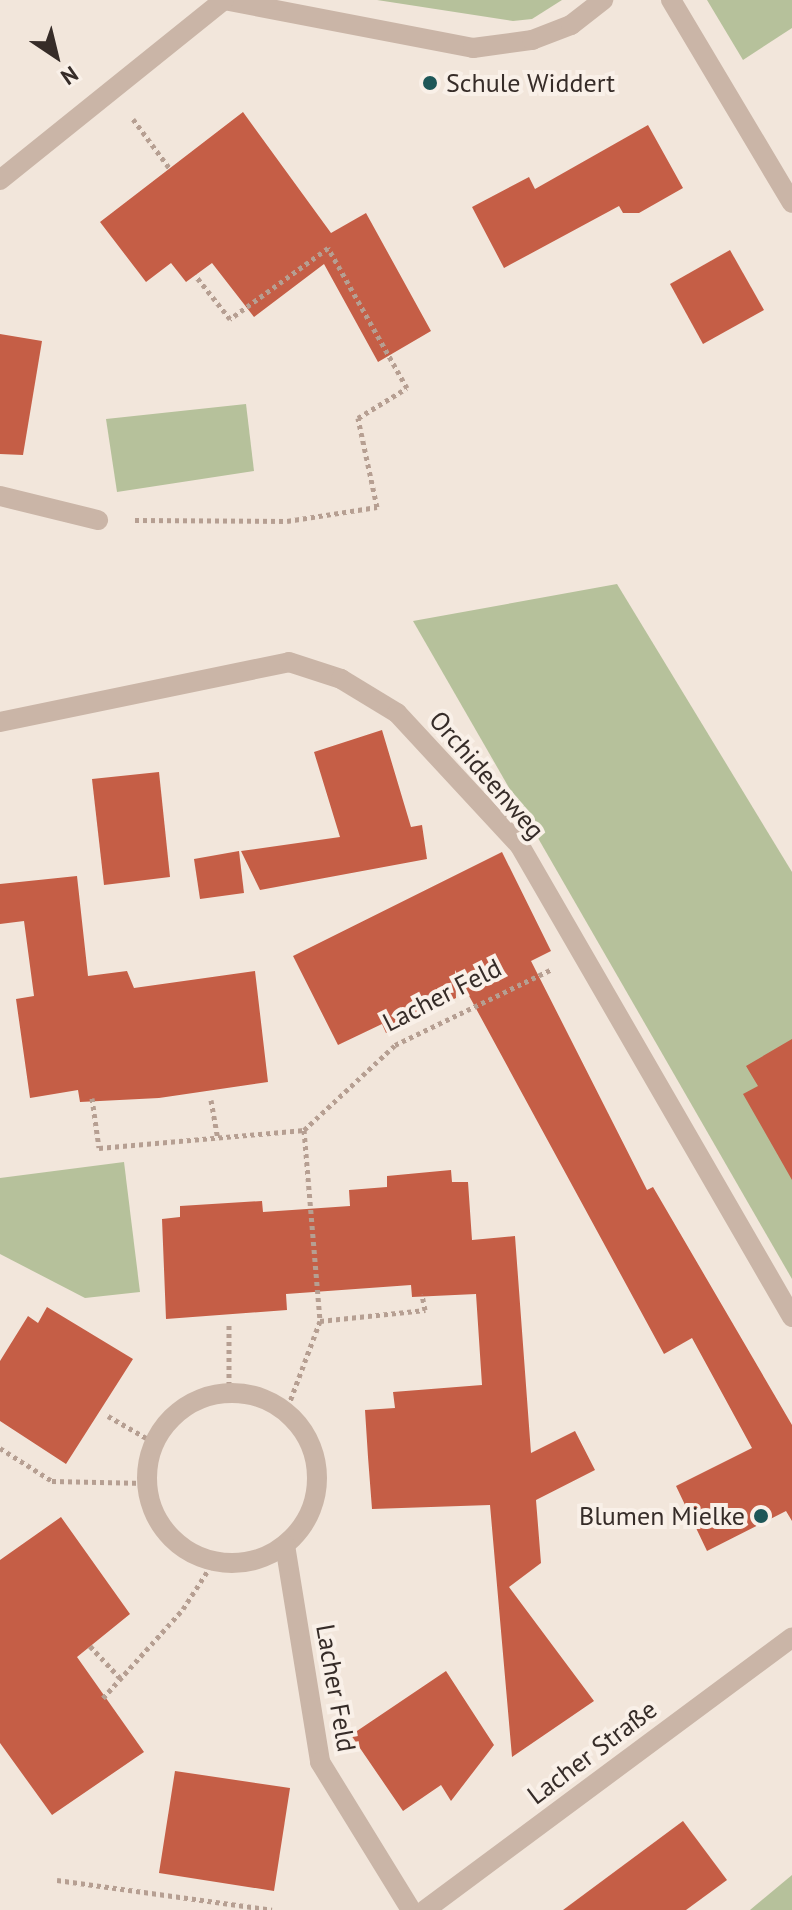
<!DOCTYPE html>
<meta charset="utf-8">
<style>
body{margin:0}
#map{position:relative;width:792px;height:1910px;overflow:hidden;background:#f2e6db;font-family:"PT Sans",sans-serif}
div>[style]{position:absolute}
.green>*{inset:0;background:#b6c19b}
.building>*{inset:0;background:#c55e46}
.path>*{height:5px;margin-top:-2.5px;transform-origin:0;background:repeating-linear-gradient(90deg,#b69f92 0 4px,transparent 0 8px)}
.minor>*{height:20px;margin:-10px;padding:0 10px;transform-origin:10px;border-radius:10px;background:#cab5a7}
.minor>.ring{margin:-10px;padding:0;box-sizing:content-box;background:none;border:20px solid #cab5a7;border-radius:50%}
.dots>*{width:22px;height:22px;translate:-50% -50%;box-sizing:border-box;border:4px solid #f9f0e8;border-radius:50%}
span{translate:-50% -50%;white-space:nowrap;text-align:center;line-height:1.15;-webkit-text-stroke:8px #f9f0e8;paint-order:stroke}
.poi-label{font-size:26px;color:#362c28}
.left{translate:0 -50%;text-align:left}
.right{translate:-100% -50%;text-align:right}
.street-label{font-size:26px;color:#362c28}
.north{position:absolute;left:16px;top:16px;width:80px;height:80px;-webkit-text-stroke:6px #f9f0e8;paint-order:stroke;rotate:145deg;font-size:22px;font-weight:700;line-height:32px;text-align:center;color:#362c28}
.north::after{content:'';display:block;margin:auto;width:28px;height:36px;background:#362c28;clip-path:polygon(50% 0,100% 100%,50% 72%,0 100%)}
</style>
<div id="map">
<div class="green">
<div style="clip-path:polygon(377px 0,562px 0,532px 19px,513px 21px)"></div>
<div style="clip-path:polygon(707px 0,792px 0,792px 28px,743px 60px)"></div>
<div style="clip-path:polygon(246px 404px,254px 471px,117px 492px,106px 419px)"></div>
<div style="clip-path:polygon(617px 584px,792px 872px,792px 1279px,413px 621px)"></div>
<div style="clip-path:polygon(124px 1162px,140px 1292px,85px 1298px,0 1254px,0 1178px)"></div>
<div style="clip-path:polygon(792px 1875px,792px 1910px,750px 1910px)"></div>
</div>
<div class="building">
<div style="clip-path:polygon(243px 112px,331px 233px,366px 213px,431px 331px,378px 362px,324px 264px,254px 317px,212px 263px,186px 282px,171px 263px,146px 282px,100px 222px)"></div>
<div style="clip-path:polygon(648px 125px,683px 188px,639px 213px,623px 213px,619px 206px,504px 268px,472px 207px,529px 177px,535px 189px)"></div>
<div style="clip-path:polygon(730px 250px,764px 310px,703px 344px,670px 284px)"></div>
<div style="clip-path:polygon(0 334px,42px 341px,23px 455px,0 454px)"></div>
<div style="clip-path:polygon(382px 730px,411px 827px,422px 825px,427px 859px,260px 890px,241px 851px,340px 837px,314px 752px)"></div>
<div style="clip-path:polygon(159px 772px,170px 877px,104px 885px,92px 779px)"></div>
<div style="clip-path:polygon(239px 851px,244px 893px,200px 899px,194px 859px)"></div>
<div style="clip-path:polygon(502px 852px,551px 951px,531px 961px,647px 1190px,653px 1187px,792px 1425px,792px 1521px,786px 1511px,707px 1551px,676px 1486px,752px 1448px,692px 1338px,664px 1354px,455px 970px,456px 998px,386px 1033px,382px 1024px,338px 1045px,293px 956px)"></div>
<div style="clip-path:polygon(77px 876px,88px 976px,127px 971px,134px 988px,255px 971px,268px 1082px,159px 1098px,80px 1102px,78px 1090px,30px 1098px,16px 999px,34px 996px,24px 921px,0 924px,0 884px)"></div>
<div style="clip-path:polygon(792px 1039px,792px 1180px,743px 1094px,758px 1086px,746px 1066px)"></div>
<div style="clip-path:polygon(451px 1170px,452px 1182px,468px 1182px,472px 1240px,515px 1236px,531px 1453px,575px 1431px,595px 1470px,536px 1500px,541px 1563px,509px 1587px,594px 1701px,512px 1757px,490px 1505px,372px 1509px,368px 1457px,365px 1410px,395px 1408px,393px 1392px,482px 1385px,476px 1294px,412px 1297px,411px 1285px,286px 1294px,287px 1310px,166px 1319px,162px 1219px,180px 1217px,180px 1206px,262px 1201px,263px 1212px,350px 1206px,349px 1190px,387px 1187px,387px 1176px)"></div>
<div style="clip-path:polygon(47px 1307px,133px 1359px,66px 1464px,0 1421px,0 1361px,28px 1316px,38px 1323px)"></div>
<div style="clip-path:polygon(61px 1517px,130px 1614px,77px 1657px,144px 1752px,52px 1815px,0 1743px,0 1560px)"></div>
<div style="clip-path:polygon(446px 1671px,494px 1745px,451px 1801px,441px 1785px,403px 1811px,351px 1735px)"></div>
<div style="clip-path:polygon(175px 1771px,290px 1788px,274px 1891px,159px 1873px)"></div>
<div style="clip-path:polygon(683px 1821px,727px 1880px,686px 1910px,563px 1910px)"></div>
</div>
<div class="path">
<div style="left:133px;top:119px;width:62px;rotate:53.5deg"></div>
<div style="left:135px;top:520px;width:152px;rotate:0.4deg"></div>
<div style="left:287px;top:521px;width:91px;rotate:-8.8deg"></div>
<div style="left:377px;top:507px;width:91px;rotate:-102.1deg"></div>
<div style="left:358px;top:418px;width:57px;rotate:-31.5deg"></div>
<div style="left:407px;top:388px;width:161px;rotate:-119.4deg"></div>
<div style="left:328px;top:248px;width:121px;rotate:144.1deg"></div>
<div style="left:230px;top:319px;width:56px;rotate:-128.5deg"></div>
<div style="left:92px;top:1098px;width:50px;rotate:82deg"></div>
<div style="left:99px;top:1148px;width:206px;rotate:-5deg"></div>
<div style="left:304px;top:1130px;width:192px;rotate:85.2deg"></div>
<div style="left:320px;top:1321px;width:97px;rotate:110.5deg"></div>
<div style="left:211px;top:1100px;width:40px;rotate:80deg"></div>
<div style="left:304px;top:1130px;width:125px;rotate:-43deg"></div>
<div style="left:395px;top:1045px;width:174px;rotate:-25.8deg"></div>
<div style="left:320px;top:1321px;width:106px;rotate:-6deg"></div>
<div style="left:425px;top:1310px;width:16px;rotate:-101deg"></div>
<div style="left:229px;top:1393px;width:69px;rotate:-90deg"></div>
<div style="left:108px;top:1416px;width:54px;rotate:29.9deg"></div>
<div style="left:0;top:1448px;width:62px;rotate:32.4deg"></div>
<div style="left:52px;top:1481px;width:94px;rotate:1.2deg"></div>
<div style="left:90px;top:1646px;width:44px;rotate:46.8deg"></div>
<div style="left:103px;top:1698px;width:120px;rotate:-48deg"></div>
<div style="left:183px;top:1609px;width:57px;rotate:-57.1deg"></div>
<div style="left:57px;top:1880px;width:217px;rotate:7.9deg"></div>
</div>
<div class="minor">
<div style="left:224px;top:0;width:254px;rotate:10.9deg"></div>
<div style="left:473px;top:48px;width:60px;rotate:-7.7deg"></div>
<div style="left:532px;top:40px;width:42px;rotate:-21deg"></div>
<div style="left:571px;top:25px;width:41px;rotate:-38deg"></div>
<div style="left:671px;top:0;width:236px;rotate:59.2deg"></div>
<div style="left:0;top:180px;width:287px;rotate:-38.8deg"></div>
<div style="left:0;top:496px;width:101px;rotate:13.8deg"></div>
<div style="left:0;top:722px;width:295px;rotate:-11.7deg"></div>
<div style="left:289px;top:662px;width:55px;rotate:18.1deg"></div>
<div style="left:341px;top:679px;width:66px;rotate:31.3deg"></div>
<div style="left:397px;top:713px;width:181px;rotate:47.2deg"></div>
<div style="left:520px;top:846px;width:544px;rotate:59.99deg"></div>
<div class="ring" style="left:147px;top:1393px;width:150px;height:150px"></div>
<div style="left:285px;top:1545px;width:220px;rotate:80.8deg"></div>
<div style="left:320px;top:1762px;width:174px;rotate:58.4deg"></div>
<div style="left:425px;top:1910px;width:457px;rotate:-36.6deg"></div>
</div>
<div class="dots">
<div style="left:430px;top:83px;background:#1e5758"></div>
<div style="left:761px;top:1516px;background:#1e5758"></div>
</div>
<div class="poi-label">
<span class="left" style="left:446px;top:83px">Schule Widdert</span>
<span class="right" style="left:745px;top:1516px">Blumen Mielke</span>
</div>
<div class="street-label">
<span style="left:487px;top:775px;rotate:49deg">Orchideenweg</span>
<span style="left:442px;top:995px;rotate:-27deg">Lacher Feld</span>
<span style="left:336px;top:1688px;rotate:80deg">Lacher Feld</span>
<span style="left:592px;top:1752px;rotate:-37deg">Lacher Straße</span>
</div>
<div class="north">N</div>
</div>
